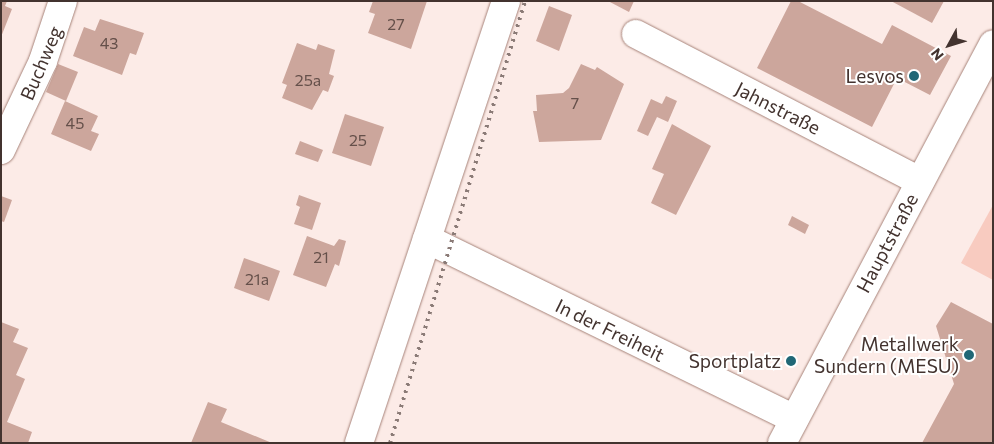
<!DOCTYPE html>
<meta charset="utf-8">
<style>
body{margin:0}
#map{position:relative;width:994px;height:444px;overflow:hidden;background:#fcebe7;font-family:Commissioner,sans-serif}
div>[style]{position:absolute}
.green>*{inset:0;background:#f8cbc0}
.building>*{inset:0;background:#cca69c}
.roads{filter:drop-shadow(0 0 1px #a78379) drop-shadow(0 0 1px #a78379)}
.minor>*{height:28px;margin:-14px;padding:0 14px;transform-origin:14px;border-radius:14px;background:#fff}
.secondary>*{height:28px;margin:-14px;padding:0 14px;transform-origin:14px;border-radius:14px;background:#fff}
.rail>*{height:4px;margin-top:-2px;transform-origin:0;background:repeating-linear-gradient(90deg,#8b7b77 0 2.5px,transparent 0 7.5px)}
.dots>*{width:14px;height:14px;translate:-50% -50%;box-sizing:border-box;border:2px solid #fff;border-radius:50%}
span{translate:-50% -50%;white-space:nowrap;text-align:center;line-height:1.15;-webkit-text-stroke:4px #fff;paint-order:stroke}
.number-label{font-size:16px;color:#65504a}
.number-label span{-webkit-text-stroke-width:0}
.street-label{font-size:19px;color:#43332f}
.poi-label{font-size:19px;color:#43332f}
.right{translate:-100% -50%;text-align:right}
.frame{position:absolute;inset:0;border:2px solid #43332f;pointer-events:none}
.north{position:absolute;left:924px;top:20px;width:50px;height:50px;-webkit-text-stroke:4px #fff;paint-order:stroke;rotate:231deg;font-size:14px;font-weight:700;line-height:20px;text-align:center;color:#43332f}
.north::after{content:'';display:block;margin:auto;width:18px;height:22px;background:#43332f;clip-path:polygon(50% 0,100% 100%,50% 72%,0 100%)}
</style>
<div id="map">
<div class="green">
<div style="clip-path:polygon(993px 205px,993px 280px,961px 263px)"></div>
</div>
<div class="building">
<div style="clip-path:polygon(1px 1px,7px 1px,5px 6px,12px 9px,1px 37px)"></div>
<div style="clip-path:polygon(373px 1px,427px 1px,411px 49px,368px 33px,375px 14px,369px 12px)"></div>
<div style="clip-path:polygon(608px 1px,634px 1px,629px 12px)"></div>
<div style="clip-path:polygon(791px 1px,798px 1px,882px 44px,892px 25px,951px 56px,930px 95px,897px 78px,872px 127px,757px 68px)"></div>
<div style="clip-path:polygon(891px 1px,944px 1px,932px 23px)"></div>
<div style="clip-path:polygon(549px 6px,572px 15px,559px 51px,536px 41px)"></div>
<div style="clip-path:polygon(100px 19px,144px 33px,136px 55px,130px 53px,122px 75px,73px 56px,84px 27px,95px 31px)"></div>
<div style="clip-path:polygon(297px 43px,316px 50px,318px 44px,335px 50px,329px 74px,334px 76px,328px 92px,323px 90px,312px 110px,282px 98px,287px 85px,282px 83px)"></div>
<div style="clip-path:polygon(58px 64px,78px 72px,66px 101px,46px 92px)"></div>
<div style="clip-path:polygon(581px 64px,595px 70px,597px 67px,624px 84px,601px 140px,539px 142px,533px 111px,537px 111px,536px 95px,563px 93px,569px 88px)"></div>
<div style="clip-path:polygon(666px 96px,677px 101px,668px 122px,657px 117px,648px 136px,637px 131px,651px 99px,662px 104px)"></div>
<div style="clip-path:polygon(65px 101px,98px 116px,91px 131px,99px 134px,91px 151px,51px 134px)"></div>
<div style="clip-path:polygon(345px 114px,384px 127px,371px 166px,332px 153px)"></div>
<div style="clip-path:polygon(672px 124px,711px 146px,676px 215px,651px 203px,664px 174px,652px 169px)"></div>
<div style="clip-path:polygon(300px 141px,323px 150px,318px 162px,295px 154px)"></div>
<div style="clip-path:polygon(299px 195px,321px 203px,312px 230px,294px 224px,300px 207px,296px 205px)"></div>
<div style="clip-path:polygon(1px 196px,12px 200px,4px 222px,1px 221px)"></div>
<div style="clip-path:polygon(792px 216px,809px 225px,805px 234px,788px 225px)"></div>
<div style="clip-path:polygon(307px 236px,334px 246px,339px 239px,346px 241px,339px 266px,335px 264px,326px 287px,293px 275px)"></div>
<div style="clip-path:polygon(244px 258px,280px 271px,269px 301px,234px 288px)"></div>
<div style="clip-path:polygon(951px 302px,993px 324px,993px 443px,922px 443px,954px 384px,936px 326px)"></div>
<div style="clip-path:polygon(1px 322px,19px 329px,13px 342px,28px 348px,16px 375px,25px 379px,7px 422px,32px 432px,28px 443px,1px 443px)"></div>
<div style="clip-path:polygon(208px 402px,227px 409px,221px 422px,272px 443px,191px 443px)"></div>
</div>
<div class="roads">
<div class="minor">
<div style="left:636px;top:34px;width:320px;rotate:27.4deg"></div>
<div style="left:1px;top:150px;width:98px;rotate:-64.7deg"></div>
<div style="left:43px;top:61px;width:63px;rotate:-71.6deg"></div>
<div style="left:427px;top:239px;width:409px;rotate:26.1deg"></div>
<div style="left:359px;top:443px;width:466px;rotate:-71.6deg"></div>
</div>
<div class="secondary">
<div style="left:782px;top:443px;width:451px;rotate:-62.1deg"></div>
</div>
</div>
<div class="rail">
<div style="left:390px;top:443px;width:462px;rotate:-73deg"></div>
</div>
<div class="dots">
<div style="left:914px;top:76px;background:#206776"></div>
<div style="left:969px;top:355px;background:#206776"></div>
<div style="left:791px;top:361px;background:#206776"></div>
</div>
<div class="number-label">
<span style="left:396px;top:24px">27</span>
<span style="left:109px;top:43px">43</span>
<span style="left:308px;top:80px">25a</span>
<span style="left:575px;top:103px">7</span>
<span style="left:75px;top:123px">45</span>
<span style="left:358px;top:140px">25</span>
<span style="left:321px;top:257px">21</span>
<span style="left:257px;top:279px">21a</span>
</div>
<div class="street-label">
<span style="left:41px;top:63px;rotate:-67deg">Buchweg</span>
<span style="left:778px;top:108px;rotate:27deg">Jahnstraße</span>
<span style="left:887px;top:243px;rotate:-62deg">Hauptstraße</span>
<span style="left:610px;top:330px;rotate:26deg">In der Freiheit</span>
</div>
<div class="poi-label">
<span class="right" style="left:904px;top:76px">Lesvos</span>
<span class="right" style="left:959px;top:355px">Metallwerk<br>Sundern (MESU)</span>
<span class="right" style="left:781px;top:361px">Sportplatz</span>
</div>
<div class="frame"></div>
<div class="north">N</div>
</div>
